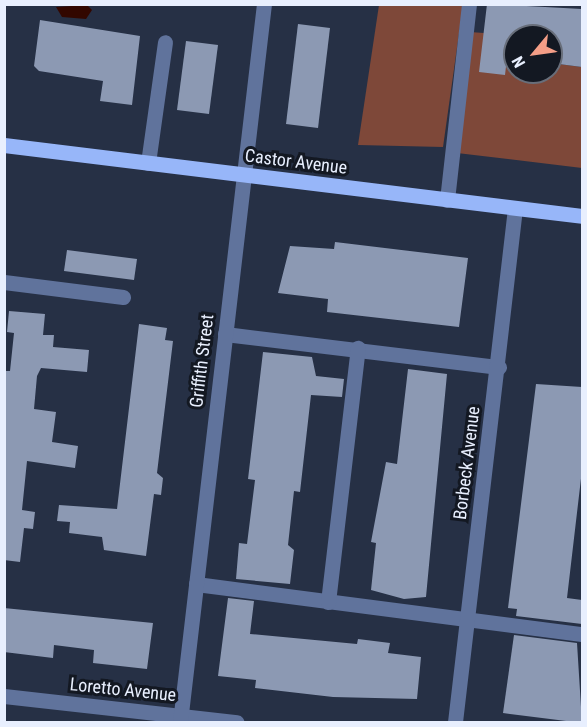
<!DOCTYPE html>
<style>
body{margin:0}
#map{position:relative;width:587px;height:727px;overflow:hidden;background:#263045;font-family:"Roboto Condensed",sans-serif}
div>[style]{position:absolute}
.green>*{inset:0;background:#7e4839}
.water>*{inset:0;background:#320700}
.building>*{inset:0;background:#8c99b3}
.minor>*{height:15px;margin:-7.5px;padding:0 7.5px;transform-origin:7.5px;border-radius:7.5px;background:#60739c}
.major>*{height:15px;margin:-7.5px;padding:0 7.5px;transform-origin:7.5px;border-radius:7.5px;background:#97b6f9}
span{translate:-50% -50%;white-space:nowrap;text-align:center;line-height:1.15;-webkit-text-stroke:6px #131822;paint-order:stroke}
.street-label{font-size:18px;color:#e8effe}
.frame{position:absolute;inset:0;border:6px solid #e8effe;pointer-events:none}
.north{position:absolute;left:503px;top:24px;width:60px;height:60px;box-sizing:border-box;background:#131822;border:2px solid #686e7a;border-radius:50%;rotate:241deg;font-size:16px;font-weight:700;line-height:24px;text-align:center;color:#e8effe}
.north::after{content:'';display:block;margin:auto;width:21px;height:27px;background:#f49e87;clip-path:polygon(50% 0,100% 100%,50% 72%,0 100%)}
</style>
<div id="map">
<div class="green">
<div style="clip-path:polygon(379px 5px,463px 5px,443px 147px,358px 145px)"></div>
<div style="clip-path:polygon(470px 32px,484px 33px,507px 58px,515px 59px,515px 72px,551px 72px,551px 63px,582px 67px,582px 168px,457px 153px)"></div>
</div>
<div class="water">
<div style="clip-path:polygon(87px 5px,92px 10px,86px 19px,62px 17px,56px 7px)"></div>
</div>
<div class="building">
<div style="clip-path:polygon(487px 4px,582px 9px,582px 67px,551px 63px,551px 36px,515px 36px,515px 59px,507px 58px,505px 75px,479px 72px)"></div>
<div style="clip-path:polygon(40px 20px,140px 36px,132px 105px,100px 101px,103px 81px,39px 71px,34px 66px)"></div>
<div style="clip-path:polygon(298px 24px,330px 28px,318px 128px,286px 124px)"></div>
<div style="clip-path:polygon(186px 41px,218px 45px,209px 114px,177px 110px)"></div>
<div style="clip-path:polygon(335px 242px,468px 258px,459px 327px,327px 312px,328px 299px,278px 293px,290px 246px,334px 249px)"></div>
<div style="clip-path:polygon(67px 250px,137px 259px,134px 280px,64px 271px)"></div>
<div style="clip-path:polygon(9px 311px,45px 314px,43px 335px,54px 335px,53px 347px,89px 350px,87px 372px,41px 368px,37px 376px,34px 409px,56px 412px,52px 442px,78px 446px,75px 468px,27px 461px,22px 510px,35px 512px,33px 529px,24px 528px,20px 562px,4px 560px,4px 371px,10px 371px,14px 333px,7px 332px)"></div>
<div style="clip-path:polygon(139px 324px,167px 328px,165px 340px,173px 341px,157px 473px,163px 478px,161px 495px,154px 494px,146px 556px,104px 550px,102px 537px,69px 533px,70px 522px,57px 521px,59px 505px,117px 509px)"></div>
<div style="clip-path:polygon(263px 352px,312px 357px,316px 376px,344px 379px,342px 397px,311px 395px,300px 492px,294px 491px,288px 545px,294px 550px,290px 584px,236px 579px,239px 543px,247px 544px,255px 480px,248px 479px)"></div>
<div style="clip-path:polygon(408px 369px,447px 374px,426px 597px,404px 599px,371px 590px,376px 543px,371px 542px,386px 462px,397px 464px)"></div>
<div style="clip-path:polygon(536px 384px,582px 387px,582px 470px,567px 598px,582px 600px,582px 624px,516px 616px,517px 609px,508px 608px)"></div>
<div style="clip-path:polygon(228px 598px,254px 601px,250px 634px,357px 644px,358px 639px,390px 643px,388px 653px,421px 657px,417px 699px,333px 697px,255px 688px,256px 680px,218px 676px)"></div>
<div style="clip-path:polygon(4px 608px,153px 623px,147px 669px,93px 663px,94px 650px,54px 645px,53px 658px,4px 652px)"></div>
<div style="clip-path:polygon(514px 635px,577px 643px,582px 723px,503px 713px)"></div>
</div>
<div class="minor">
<div style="left:148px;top:163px;width:122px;rotate:-82deg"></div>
<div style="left:447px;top:200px;width:197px;rotate:-83.6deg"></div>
<div style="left:4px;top:282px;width:120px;rotate:7.2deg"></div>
<div style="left:225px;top:334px;width:276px;rotate:6.9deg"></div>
<div style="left:196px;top:584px;width:389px;rotate:7.4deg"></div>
<div style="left:328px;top:602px;width:256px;rotate:-83.3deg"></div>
<div style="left:4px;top:696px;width:234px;rotate:6.4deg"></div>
<div style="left:180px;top:722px;width:723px;rotate:-83.33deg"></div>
<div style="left:455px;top:722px;width:517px;rotate:-83.34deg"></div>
</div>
<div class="major">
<div style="left:4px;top:145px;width:582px;rotate:7deg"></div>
</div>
<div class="street-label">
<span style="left:296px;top:162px;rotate:7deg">Castor Avenue</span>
<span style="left:202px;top:361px;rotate:-83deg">Griffith Street</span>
<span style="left:467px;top:463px;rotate:-83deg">Borbeck Avenue</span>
<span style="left:123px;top:690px;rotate:6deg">Loretto Avenue</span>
</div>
<div class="frame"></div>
<div class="north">N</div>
</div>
